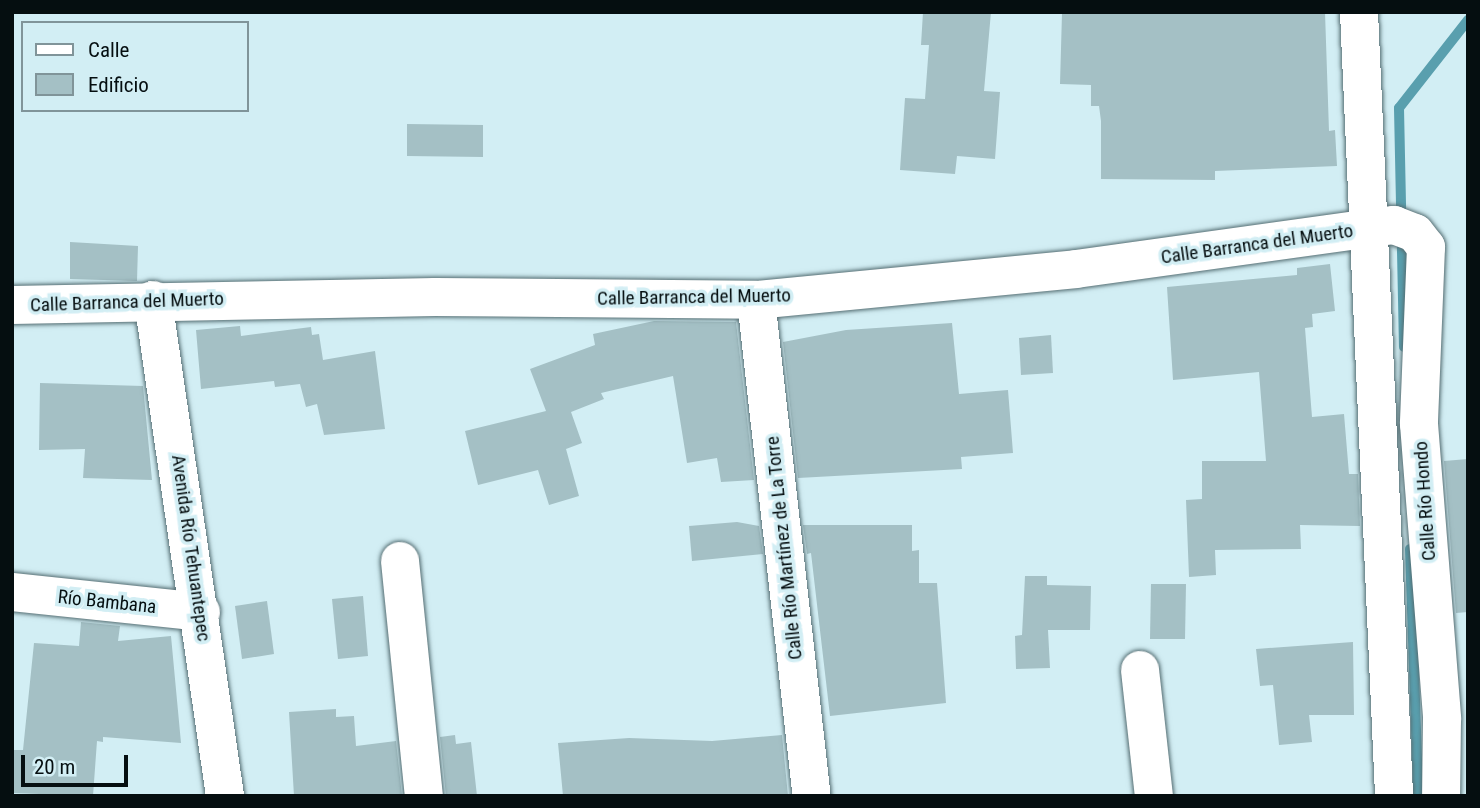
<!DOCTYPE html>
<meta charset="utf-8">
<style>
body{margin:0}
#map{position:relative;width:1480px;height:808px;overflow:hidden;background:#d2eef4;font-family:"Roboto Condensed",sans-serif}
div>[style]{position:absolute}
.stream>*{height:10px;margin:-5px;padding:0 5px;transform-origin:5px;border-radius:5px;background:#599fae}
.building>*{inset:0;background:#a4c0c5}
.roads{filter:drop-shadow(0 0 2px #556e73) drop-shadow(0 0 2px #556e73)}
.minor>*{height:38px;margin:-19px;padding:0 19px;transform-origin:19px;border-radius:19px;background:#fff}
span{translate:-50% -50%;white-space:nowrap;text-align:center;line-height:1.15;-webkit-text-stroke:7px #d2eef4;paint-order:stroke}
.street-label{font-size:19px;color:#050e10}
.frame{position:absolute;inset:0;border:14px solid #050e10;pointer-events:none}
.legend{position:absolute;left:21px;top:21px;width:228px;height:91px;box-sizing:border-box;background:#d2eef4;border:2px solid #809499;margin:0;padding:9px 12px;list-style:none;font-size:21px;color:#050e10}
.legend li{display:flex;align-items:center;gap:14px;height:35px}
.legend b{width:35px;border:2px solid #809499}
.scale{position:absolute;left:21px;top:755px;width:107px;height:32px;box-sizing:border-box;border:4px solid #050e10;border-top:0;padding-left:9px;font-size:21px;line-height:24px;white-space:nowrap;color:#050e10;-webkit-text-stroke:5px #d2eef4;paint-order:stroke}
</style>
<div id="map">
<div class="stream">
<div style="left:1404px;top:347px;width:239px;rotate:-91.2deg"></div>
<div style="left:1399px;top:108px;width:112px;rotate:-51.9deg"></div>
<div style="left:1410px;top:549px;width:247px;rotate:88.1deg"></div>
</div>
<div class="building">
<div style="clip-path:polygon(923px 12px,991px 12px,984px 91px,1000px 92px,995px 159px,957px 156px,955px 174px,900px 170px,905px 98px,925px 99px,929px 45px,921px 45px)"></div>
<div style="clip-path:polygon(1325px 12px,1329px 131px,1335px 130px,1337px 166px,1215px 171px,1215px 180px,1101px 179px,1101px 121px,1099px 106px,1091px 106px,1091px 85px,1060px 84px,1062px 13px)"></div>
<div style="clip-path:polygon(407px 124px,483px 125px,483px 157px,407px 156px)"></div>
<div style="clip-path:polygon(70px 242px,138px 246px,137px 281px,70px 279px)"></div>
<div style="clip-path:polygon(1330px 264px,1335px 311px,1312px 314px,1313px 327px,1305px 328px,1312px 417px,1344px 414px,1349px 474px,1358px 474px,1360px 526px,1300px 525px,1301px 549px,1215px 550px,1216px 575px,1189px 577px,1186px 500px,1202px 499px,1202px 461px,1266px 461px,1259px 372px,1173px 380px,1167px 287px,1297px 275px,1297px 268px)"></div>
<div style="clip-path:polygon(654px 321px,736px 322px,754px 480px,721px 482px,717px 458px,687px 463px,673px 376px,601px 393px,604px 399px,571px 412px,582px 443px,566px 449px,579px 496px,549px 505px,538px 470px,478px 485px,465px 431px,546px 411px,530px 369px,595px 345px,593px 334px)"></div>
<div style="clip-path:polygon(952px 323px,959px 394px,1008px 390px,1013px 453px,961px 457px,962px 469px,798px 478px,783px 342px,846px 330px)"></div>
<div style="clip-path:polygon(240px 326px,241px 336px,311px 327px,312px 335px,319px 334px,323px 360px,375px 351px,385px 429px,324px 435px,317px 404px,306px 407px,300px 384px,275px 387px,274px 381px,201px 389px,196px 330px)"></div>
<div style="clip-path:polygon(1051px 335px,1053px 373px,1021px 375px,1019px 338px)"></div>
<div style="clip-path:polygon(40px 383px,143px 386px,152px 480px,83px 478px,85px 449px,39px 450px)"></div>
<div style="clip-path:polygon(1468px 459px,1468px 612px,1456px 613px,1444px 461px)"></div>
<div style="clip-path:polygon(737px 522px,759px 526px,763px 554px,692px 561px,689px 526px)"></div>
<div style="clip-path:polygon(803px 525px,912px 525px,912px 551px,919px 550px,919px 583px,937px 583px,946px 703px,830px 716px,811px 553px,807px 554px)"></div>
<div style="clip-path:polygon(1025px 576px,1047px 576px,1047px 585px,1091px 586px,1090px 630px,1048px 630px,1050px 668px,1016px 669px,1015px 636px,1022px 635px)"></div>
<div style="clip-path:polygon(1151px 584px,1186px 584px,1185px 639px,1150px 639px)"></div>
<div style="clip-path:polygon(363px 596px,368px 656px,338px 659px,332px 599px)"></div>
<div style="clip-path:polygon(267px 601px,274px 654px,242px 659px,235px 606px)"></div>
<div style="clip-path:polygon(81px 622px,120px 626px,118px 641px,171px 636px,181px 743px,103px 737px,103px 742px,97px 741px,93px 796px,12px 793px,12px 750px,23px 750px,34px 643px,79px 646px)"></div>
<div style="clip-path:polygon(1353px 642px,1354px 715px,1309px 715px,1312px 742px,1279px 745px,1273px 685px,1260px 686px,1256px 649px)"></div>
<div style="clip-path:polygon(336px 709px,336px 717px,354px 716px,356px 746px,396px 741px,402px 796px,294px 796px,289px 712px)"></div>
<div style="clip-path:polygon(455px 735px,456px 744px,471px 742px,477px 796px,446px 796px,440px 737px)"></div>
<div style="clip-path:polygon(782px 735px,788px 796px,563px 796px,558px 743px,629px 738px,712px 741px)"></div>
</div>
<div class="roads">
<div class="minor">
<div style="left:1359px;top:12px;width:785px;rotate:87.44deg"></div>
<div style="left:153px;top:300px;width:501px;rotate:81.74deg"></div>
<div style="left:756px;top:300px;width:499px;rotate:83.6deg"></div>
<div style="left:12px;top:305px;width:423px;rotate:-1.1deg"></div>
<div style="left:435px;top:297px;width:321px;rotate:0.5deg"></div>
<div style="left:756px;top:300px;width:321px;rotate:-5.5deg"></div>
<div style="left:1076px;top:269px;width:321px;rotate:-7.9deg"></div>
<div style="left:1394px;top:225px;width:22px;rotate:21deg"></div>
<div style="left:1415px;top:233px;width:18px;rotate:52deg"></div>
<div style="left:1426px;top:247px;width:177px;rotate:92.3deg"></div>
<div style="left:1419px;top:424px;width:296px;rotate:85.5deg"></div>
<div style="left:1442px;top:719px;width:77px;rotate:90.7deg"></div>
<div style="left:400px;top:561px;width:236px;rotate:84.2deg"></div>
<div style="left:12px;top:592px;width:190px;rotate:6deg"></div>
<div style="left:1140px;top:670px;width:127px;rotate:83.7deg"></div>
</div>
</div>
<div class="street-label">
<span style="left:1257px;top:244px;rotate:-8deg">Calle Barranca del Muerto</span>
<span style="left:694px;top:297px;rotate:-1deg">Calle Barranca del Muerto</span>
<span style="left:127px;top:302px;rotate:-2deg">Calle Barranca del Muerto</span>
<span style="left:1425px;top:501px;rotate:-94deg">Calle Río Hondo</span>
<span style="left:191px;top:548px;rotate:82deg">Avenida Río Tehuantepec</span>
<span style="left:784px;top:548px;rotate:-96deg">Calle Río Martínez de La Torre</span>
<span style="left:107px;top:602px;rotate:6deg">Río Bambana</span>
</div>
<div class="frame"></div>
<ul class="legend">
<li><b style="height:9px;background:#fff"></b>Calle</li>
<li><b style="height:19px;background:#a4c0c5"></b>Edificio</li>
</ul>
<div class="scale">20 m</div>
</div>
